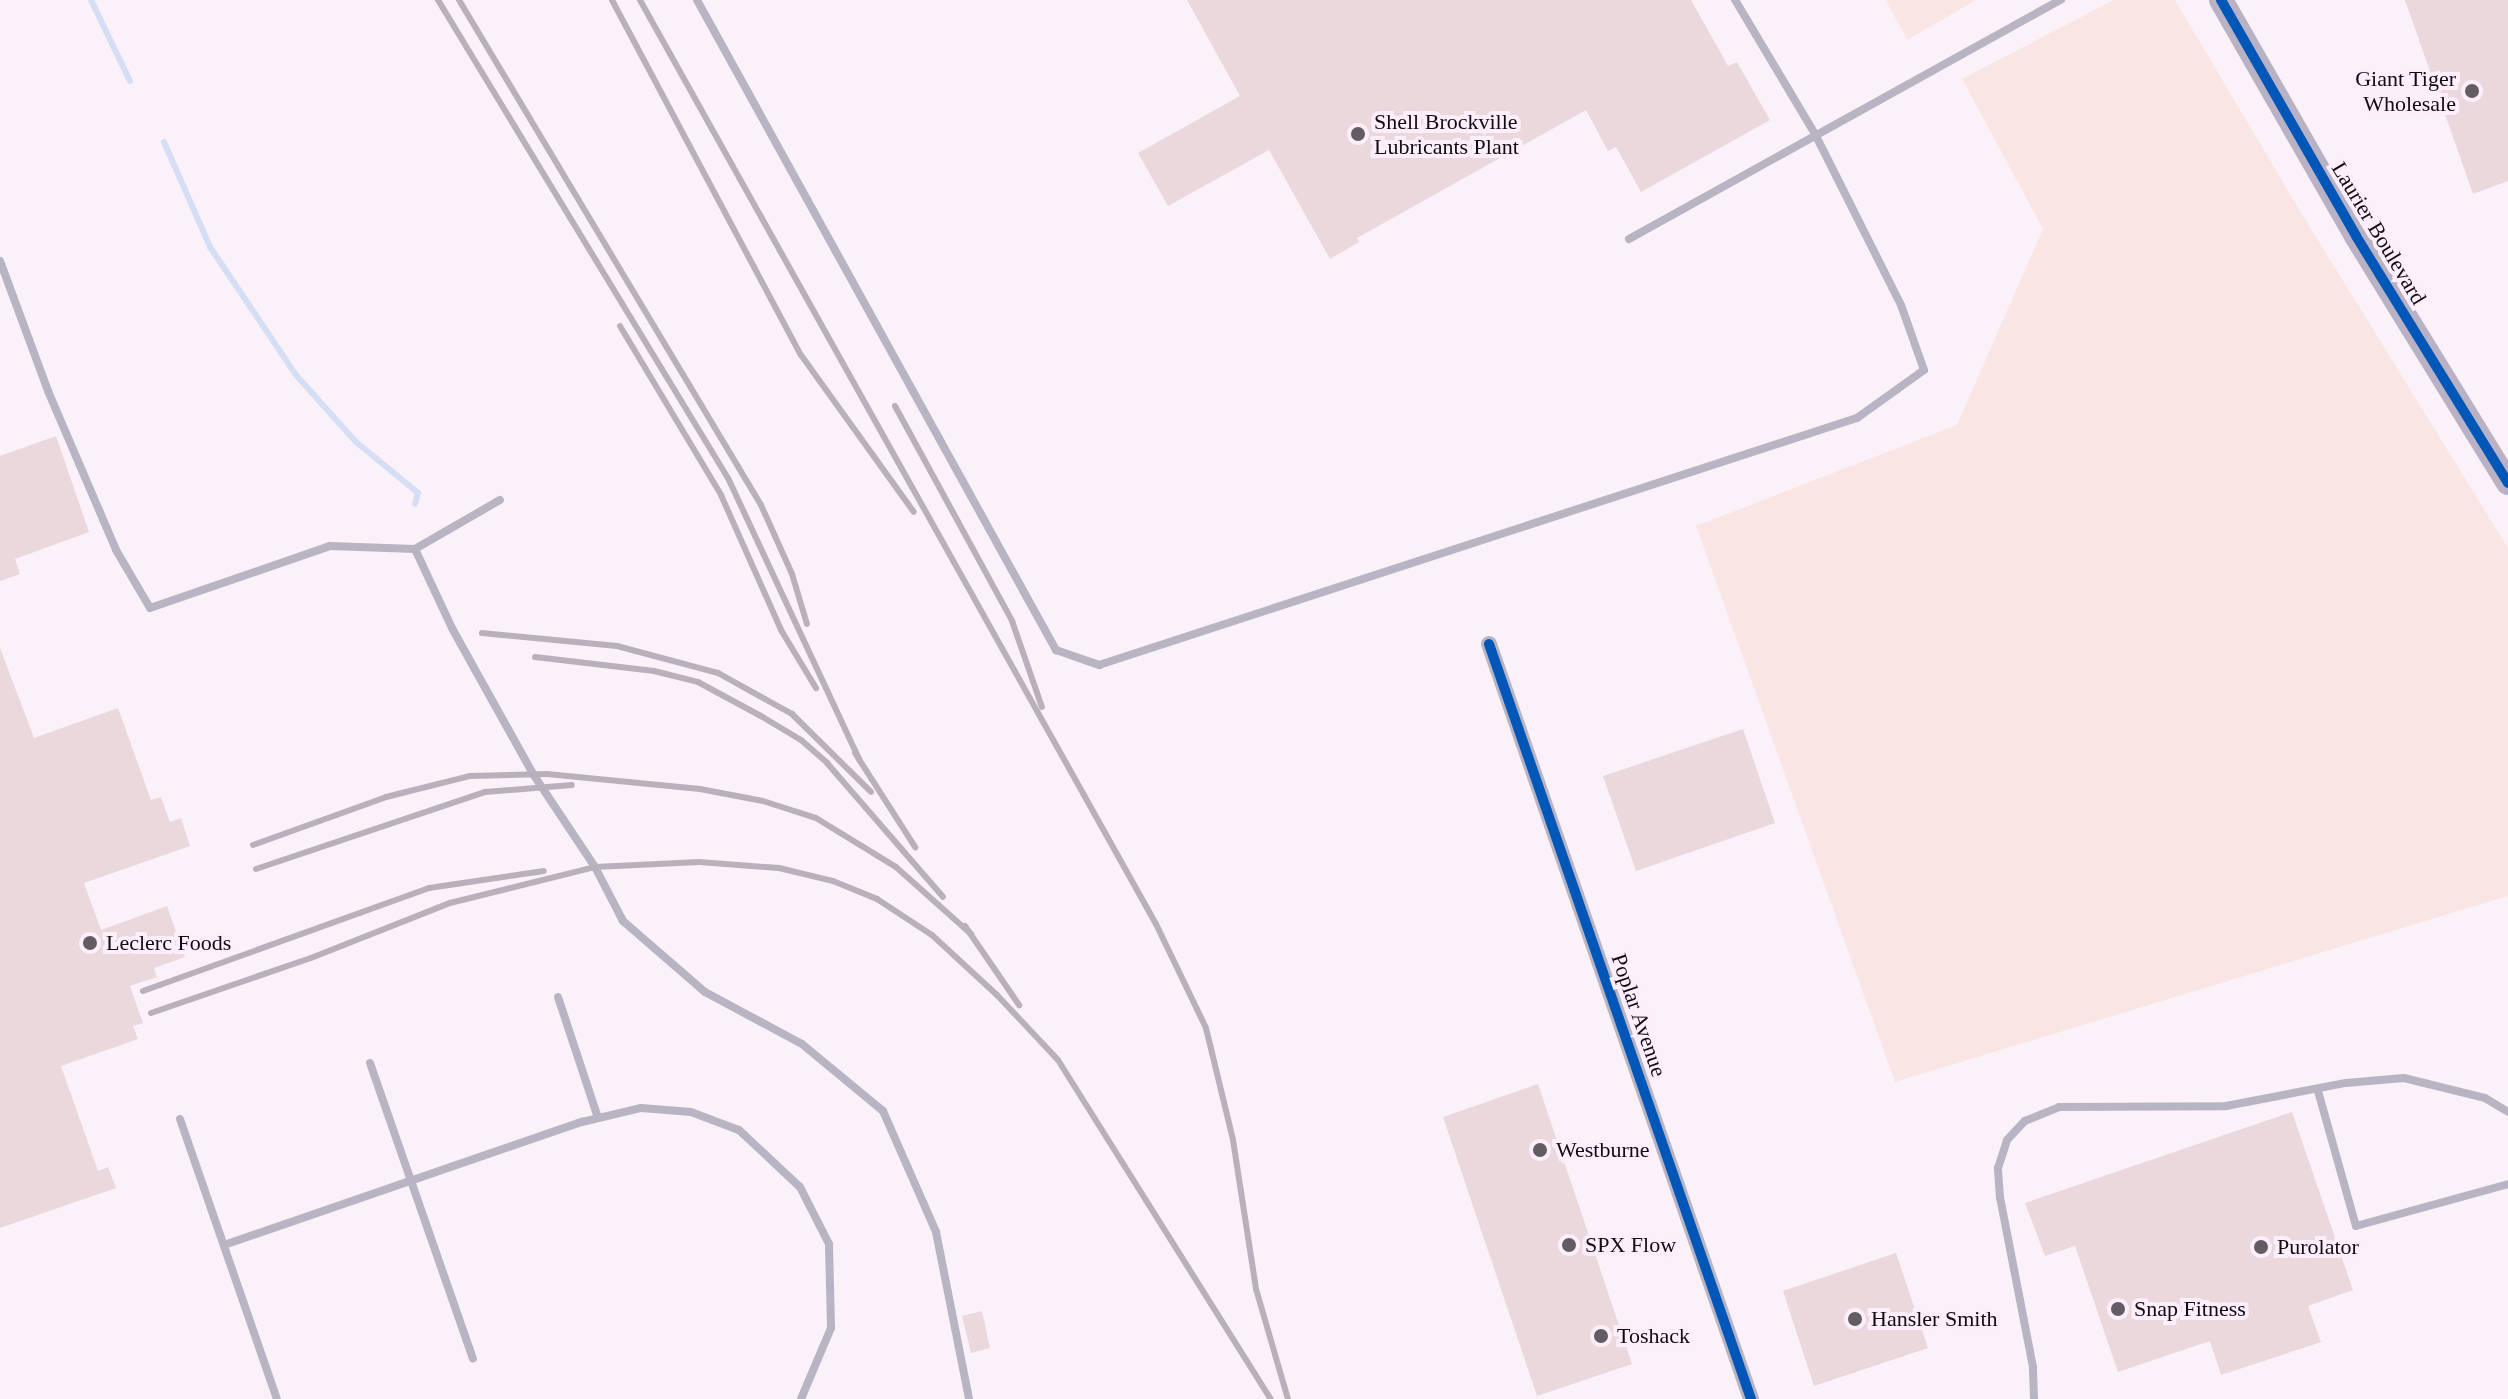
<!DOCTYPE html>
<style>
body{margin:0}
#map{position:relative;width:2508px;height:1399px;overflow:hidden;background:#faf2f8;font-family:"Times New Roman",serif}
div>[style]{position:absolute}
.green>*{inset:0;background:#f9e6e4}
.stream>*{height:6px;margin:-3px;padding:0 3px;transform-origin:3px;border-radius:3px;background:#d5def4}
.building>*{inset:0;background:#ead8dd}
.lane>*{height:8px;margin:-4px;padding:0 4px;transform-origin:4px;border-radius:4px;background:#b9b4c4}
.street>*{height:16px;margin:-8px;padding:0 8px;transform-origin:8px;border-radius:8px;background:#b9b4c4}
.secondary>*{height:24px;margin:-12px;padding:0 12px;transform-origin:12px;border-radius:12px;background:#b9b2c4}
.rail>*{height:6px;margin:-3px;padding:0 3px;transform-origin:3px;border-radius:3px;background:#b8b1bb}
.cycleway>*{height:10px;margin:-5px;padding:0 5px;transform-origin:5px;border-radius:5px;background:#0057b8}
.dots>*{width:22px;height:22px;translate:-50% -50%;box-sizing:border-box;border:4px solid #fdeefb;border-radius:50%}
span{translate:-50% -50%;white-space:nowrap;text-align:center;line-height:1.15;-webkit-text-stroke:8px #fdeefb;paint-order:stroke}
.poi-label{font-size:22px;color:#120c11}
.right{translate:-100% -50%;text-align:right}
.left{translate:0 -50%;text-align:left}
.street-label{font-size:22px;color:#120c11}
</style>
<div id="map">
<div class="green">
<div style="clip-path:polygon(1886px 0,1976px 0,1907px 40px)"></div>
<div style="clip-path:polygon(2114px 0,2175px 0,2300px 211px,2508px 548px,2508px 896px,1895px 1082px,1696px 526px,1957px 425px,2043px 229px,1962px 79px)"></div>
</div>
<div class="stream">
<div style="left:91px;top:0;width:90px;rotate:64.3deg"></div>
<div style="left:164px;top:142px;width:115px;rotate:66.3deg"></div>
<div style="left:210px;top:247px;width:154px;rotate:56.1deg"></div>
<div style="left:296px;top:375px;width:90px;rotate:48.2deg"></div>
<div style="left:356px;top:442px;width:80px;rotate:39.4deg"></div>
<div style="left:418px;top:493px;width:11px;rotate:105deg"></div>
</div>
<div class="building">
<div style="clip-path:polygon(1187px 0,1691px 0,1728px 66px,1737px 62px,1770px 120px,1641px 192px,1616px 147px,1608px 151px,1586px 110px,1357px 238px,1359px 242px,1330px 259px,1269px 150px,1168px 206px,1138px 153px,1240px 96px)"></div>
<div style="clip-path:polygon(2405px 0,2508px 0,2508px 181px,2473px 194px)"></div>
<div style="clip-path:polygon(56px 436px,89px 532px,15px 559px,20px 574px,0 581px,0 456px)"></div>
<div style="clip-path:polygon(0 648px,34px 738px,118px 708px,151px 800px,161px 797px,170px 822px,181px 818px,190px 846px,84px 883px,101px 930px,167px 906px,185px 957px,154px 968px,157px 977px,130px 986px,143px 1023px,133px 1026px,138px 1039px,61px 1066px,98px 1171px,108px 1167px,116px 1188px,0 1228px)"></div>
<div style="clip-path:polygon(1743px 729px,1775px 823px,1636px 871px,1603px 776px)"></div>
<div style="clip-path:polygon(1538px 1084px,1632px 1364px,1537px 1396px,1443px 1117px)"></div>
<div style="clip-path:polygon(2292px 1112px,2353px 1290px,2308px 1306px,2321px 1342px,2221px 1375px,2210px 1341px,2118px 1372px,2075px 1246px,2045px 1256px,2025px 1203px)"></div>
<div style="clip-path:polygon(1896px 1253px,1928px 1348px,1814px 1386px,1783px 1291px)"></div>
<div style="clip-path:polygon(982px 1311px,990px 1348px,971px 1353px,962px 1316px)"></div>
</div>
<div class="lane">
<div style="left:697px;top:0;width:743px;rotate:61.09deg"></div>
<div style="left:1056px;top:650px;width:46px;rotate:19.2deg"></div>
<div style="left:1099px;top:665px;width:797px;rotate:-18.05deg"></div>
<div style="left:1857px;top:418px;width:82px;rotate:-35.6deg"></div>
<div style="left:1924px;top:370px;width:69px;rotate:-109.5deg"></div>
<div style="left:1901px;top:305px;width:191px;rotate:-116.7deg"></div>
<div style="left:1815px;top:134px;width:156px;rotate:-120.8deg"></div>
<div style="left:1629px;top:239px;width:494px;rotate:-29deg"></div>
<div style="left:0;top:261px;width:139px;rotate:69.7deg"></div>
<div style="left:48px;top:391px;width:173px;rotate:66.8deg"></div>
<div style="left:116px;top:550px;width:67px;rotate:59.6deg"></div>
<div style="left:150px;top:608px;width:190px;rotate:-19deg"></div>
<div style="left:330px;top:546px;width:85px;rotate:2deg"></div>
<div style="left:415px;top:549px;width:89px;rotate:64.9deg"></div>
<div style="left:453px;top:630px;width:165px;rotate:60.9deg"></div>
<div style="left:533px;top:774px;width:112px;rotate:56.3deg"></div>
<div style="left:595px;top:867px;width:61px;rotate:62.6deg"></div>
<div style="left:623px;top:921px;width:108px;rotate:40.9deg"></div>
<div style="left:705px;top:992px;width:110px;rotate:28.2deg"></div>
<div style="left:802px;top:1044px;width:105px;rotate:39.6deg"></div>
<div style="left:883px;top:1111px;width:132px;rotate:66.3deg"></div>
<div style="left:936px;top:1232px;width:170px;rotate:78.8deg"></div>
<div style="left:415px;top:549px;width:98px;rotate:-30deg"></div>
<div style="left:558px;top:997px;width:127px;rotate:71.7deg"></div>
<div style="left:370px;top:1063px;width:313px;rotate:70.8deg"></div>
<div style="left:2318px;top:1091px;width:140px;rotate:74.3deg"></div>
<div style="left:2356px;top:1226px;width:158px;rotate:-15.4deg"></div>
<div style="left:180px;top:1119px;width:296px;rotate:70.9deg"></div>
<div style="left:224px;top:1245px;width:379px;rotate:-19deg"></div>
<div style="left:582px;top:1122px;width:61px;rotate:-13.3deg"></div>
<div style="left:641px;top:1108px;width:50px;rotate:4.6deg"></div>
<div style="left:691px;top:1112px;width:51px;rotate:20.6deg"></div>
<div style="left:739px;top:1130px;width:83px;rotate:43.1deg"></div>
<div style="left:800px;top:1187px;width:64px;rotate:63deg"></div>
<div style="left:829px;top:1244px;width:84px;rotate:88.6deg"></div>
<div style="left:831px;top:1328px;width:77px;rotate:112.9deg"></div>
<div style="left:2034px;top:1399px;width:32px;rotate:-92deg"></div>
<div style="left:2033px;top:1367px;width:172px;rotate:-101deg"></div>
<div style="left:2000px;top:1198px;width:30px;rotate:-94deg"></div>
<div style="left:1998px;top:1168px;width:29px;rotate:-72deg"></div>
<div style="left:2007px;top:1140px;width:26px;rotate:-47deg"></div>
<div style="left:2025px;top:1121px;width:37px;rotate:-22deg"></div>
<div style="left:2059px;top:1107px;width:167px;rotate:-0.3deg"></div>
<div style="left:2226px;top:1106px;width:122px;rotate:-10.9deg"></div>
<div style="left:2346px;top:1083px;width:58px;rotate:-4.9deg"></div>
<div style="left:2404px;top:1078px;width:83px;rotate:13.9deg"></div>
<div style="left:2485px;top:1098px;width:27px;rotate:31deg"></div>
</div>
<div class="street">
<div style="left:1489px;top:644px;width:799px;rotate:70.86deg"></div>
</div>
<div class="secondary">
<div style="left:2221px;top:0;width:272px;rotate:60.2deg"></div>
<div style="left:2356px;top:236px;width:290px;rotate:58.4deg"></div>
</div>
<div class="rail">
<div style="left:438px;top:0;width:559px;rotate:58.76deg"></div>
<div style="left:728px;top:478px;width:312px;rotate:65deg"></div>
<div style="left:459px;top:0;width:588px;rotate:59.12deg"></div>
<div style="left:761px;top:505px;width:76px;rotate:65.8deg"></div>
<div style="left:792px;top:574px;width:52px;rotate:73.3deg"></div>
<div style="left:612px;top:0;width:402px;rotate:62deg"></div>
<div style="left:801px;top:355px;width:193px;rotate:54.3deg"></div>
<div style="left:640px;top:0;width:1058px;rotate:60.82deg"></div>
<div style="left:1156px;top:924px;width:115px;rotate:64.3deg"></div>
<div style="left:1206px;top:1028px;width:115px;rotate:76.4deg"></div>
<div style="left:1233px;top:1140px;width:151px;rotate:81.2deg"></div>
<div style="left:1256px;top:1289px;width:115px;rotate:73.8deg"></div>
<div style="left:620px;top:326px;width:197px;rotate:59.1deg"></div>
<div style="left:721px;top:495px;width:148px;rotate:66deg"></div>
<div style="left:781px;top:630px;width:68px;rotate:58.9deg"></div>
<div style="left:895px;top:406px;width:245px;rotate:61.4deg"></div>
<div style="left:1012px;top:621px;width:91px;rotate:70.8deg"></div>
<div style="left:482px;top:633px;width:136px;rotate:5.5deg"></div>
<div style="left:617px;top:646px;width:105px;rotate:15deg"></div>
<div style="left:718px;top:673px;width:85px;rotate:29deg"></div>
<div style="left:792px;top:714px;width:111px;rotate:44.6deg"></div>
<div style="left:535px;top:657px;width:120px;rotate:6.7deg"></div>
<div style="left:654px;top:671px;width:45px;rotate:14deg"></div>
<div style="left:698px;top:682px;width:72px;rotate:28.4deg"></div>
<div style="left:761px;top:716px;width:47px;rotate:31deg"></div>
<div style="left:801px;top:740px;width:35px;rotate:41deg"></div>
<div style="left:827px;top:763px;width:177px;rotate:49.1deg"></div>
<div style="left:855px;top:753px;width:112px;rotate:57.4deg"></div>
<div style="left:253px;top:845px;width:141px;rotate:-19.8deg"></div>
<div style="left:386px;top:797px;width:87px;rotate:-14deg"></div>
<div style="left:470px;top:776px;width:77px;rotate:-1.5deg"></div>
<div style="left:547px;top:774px;width:154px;rotate:5.6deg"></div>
<div style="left:700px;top:789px;width:64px;rotate:10.8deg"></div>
<div style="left:763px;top:801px;width:56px;rotate:17.8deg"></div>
<div style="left:816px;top:818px;width:94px;rotate:31.5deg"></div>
<div style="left:896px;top:867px;width:101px;rotate:41.8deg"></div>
<div style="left:256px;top:869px;width:242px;rotate:-18.6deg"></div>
<div style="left:485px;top:792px;width:87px;rotate:-4.6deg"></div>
<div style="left:965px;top:926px;width:96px;rotate:55.6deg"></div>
<div style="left:143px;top:991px;width:304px;rotate:-19.8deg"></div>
<div style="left:429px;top:888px;width:116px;rotate:-8.4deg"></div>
<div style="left:151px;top:1013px;width:169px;rotate:-19deg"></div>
<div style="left:311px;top:958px;width:149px;rotate:-21.6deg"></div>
<div style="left:450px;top:903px;width:149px;rotate:-13.9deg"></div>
<div style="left:595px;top:867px;width:104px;rotate:-2.8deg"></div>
<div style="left:699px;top:862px;width:80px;rotate:4.3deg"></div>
<div style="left:779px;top:868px;width:56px;rotate:13.5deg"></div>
<div style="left:833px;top:881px;width:48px;rotate:22.2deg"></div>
<div style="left:877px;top:899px;width:66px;rotate:33.2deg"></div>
<div style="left:932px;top:935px;width:88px;rotate:42.7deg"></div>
<div style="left:997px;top:995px;width:89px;rotate:46.8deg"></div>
<div style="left:1058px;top:1060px;width:400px;rotate:57.9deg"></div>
</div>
<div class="cycleway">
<div style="left:2221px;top:0;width:272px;rotate:60.2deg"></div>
<div style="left:2356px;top:236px;width:290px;rotate:58.4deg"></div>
<div style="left:1489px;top:644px;width:799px;rotate:70.86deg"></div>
</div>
<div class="dots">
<div style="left:2472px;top:91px;background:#635c62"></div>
<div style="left:1358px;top:134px;background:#635c62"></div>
<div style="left:90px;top:943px;background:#635c62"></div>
<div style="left:1540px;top:1150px;background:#635c62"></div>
<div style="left:1569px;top:1245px;background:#635c62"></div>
<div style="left:2261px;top:1247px;background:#635c62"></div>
<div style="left:2118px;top:1309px;background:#635c62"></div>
<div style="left:1855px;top:1319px;background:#635c62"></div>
<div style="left:1601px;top:1336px;background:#635c62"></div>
</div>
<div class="poi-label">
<span class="right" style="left:2456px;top:91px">Giant Tiger<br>Wholesale</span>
<span class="left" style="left:1374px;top:134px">Shell Brockville<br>Lubricants Plant</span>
<span class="left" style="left:106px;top:943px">Leclerc Foods</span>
<span class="left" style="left:1556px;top:1150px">Westburne</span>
<span class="left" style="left:1585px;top:1245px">SPX Flow</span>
<span class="left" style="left:2277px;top:1247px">Purolator</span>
<span class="left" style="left:2134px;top:1309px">Snap Fitness</span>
<span class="left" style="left:1871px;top:1319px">Hansler Smith</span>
<span class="left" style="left:1617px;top:1336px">Toshack</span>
</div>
<div class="street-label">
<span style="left:2379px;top:233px;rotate:59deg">Laurier Boulevard</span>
<span style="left:1639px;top:1015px;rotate:71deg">Poplar Avenue</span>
</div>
</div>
